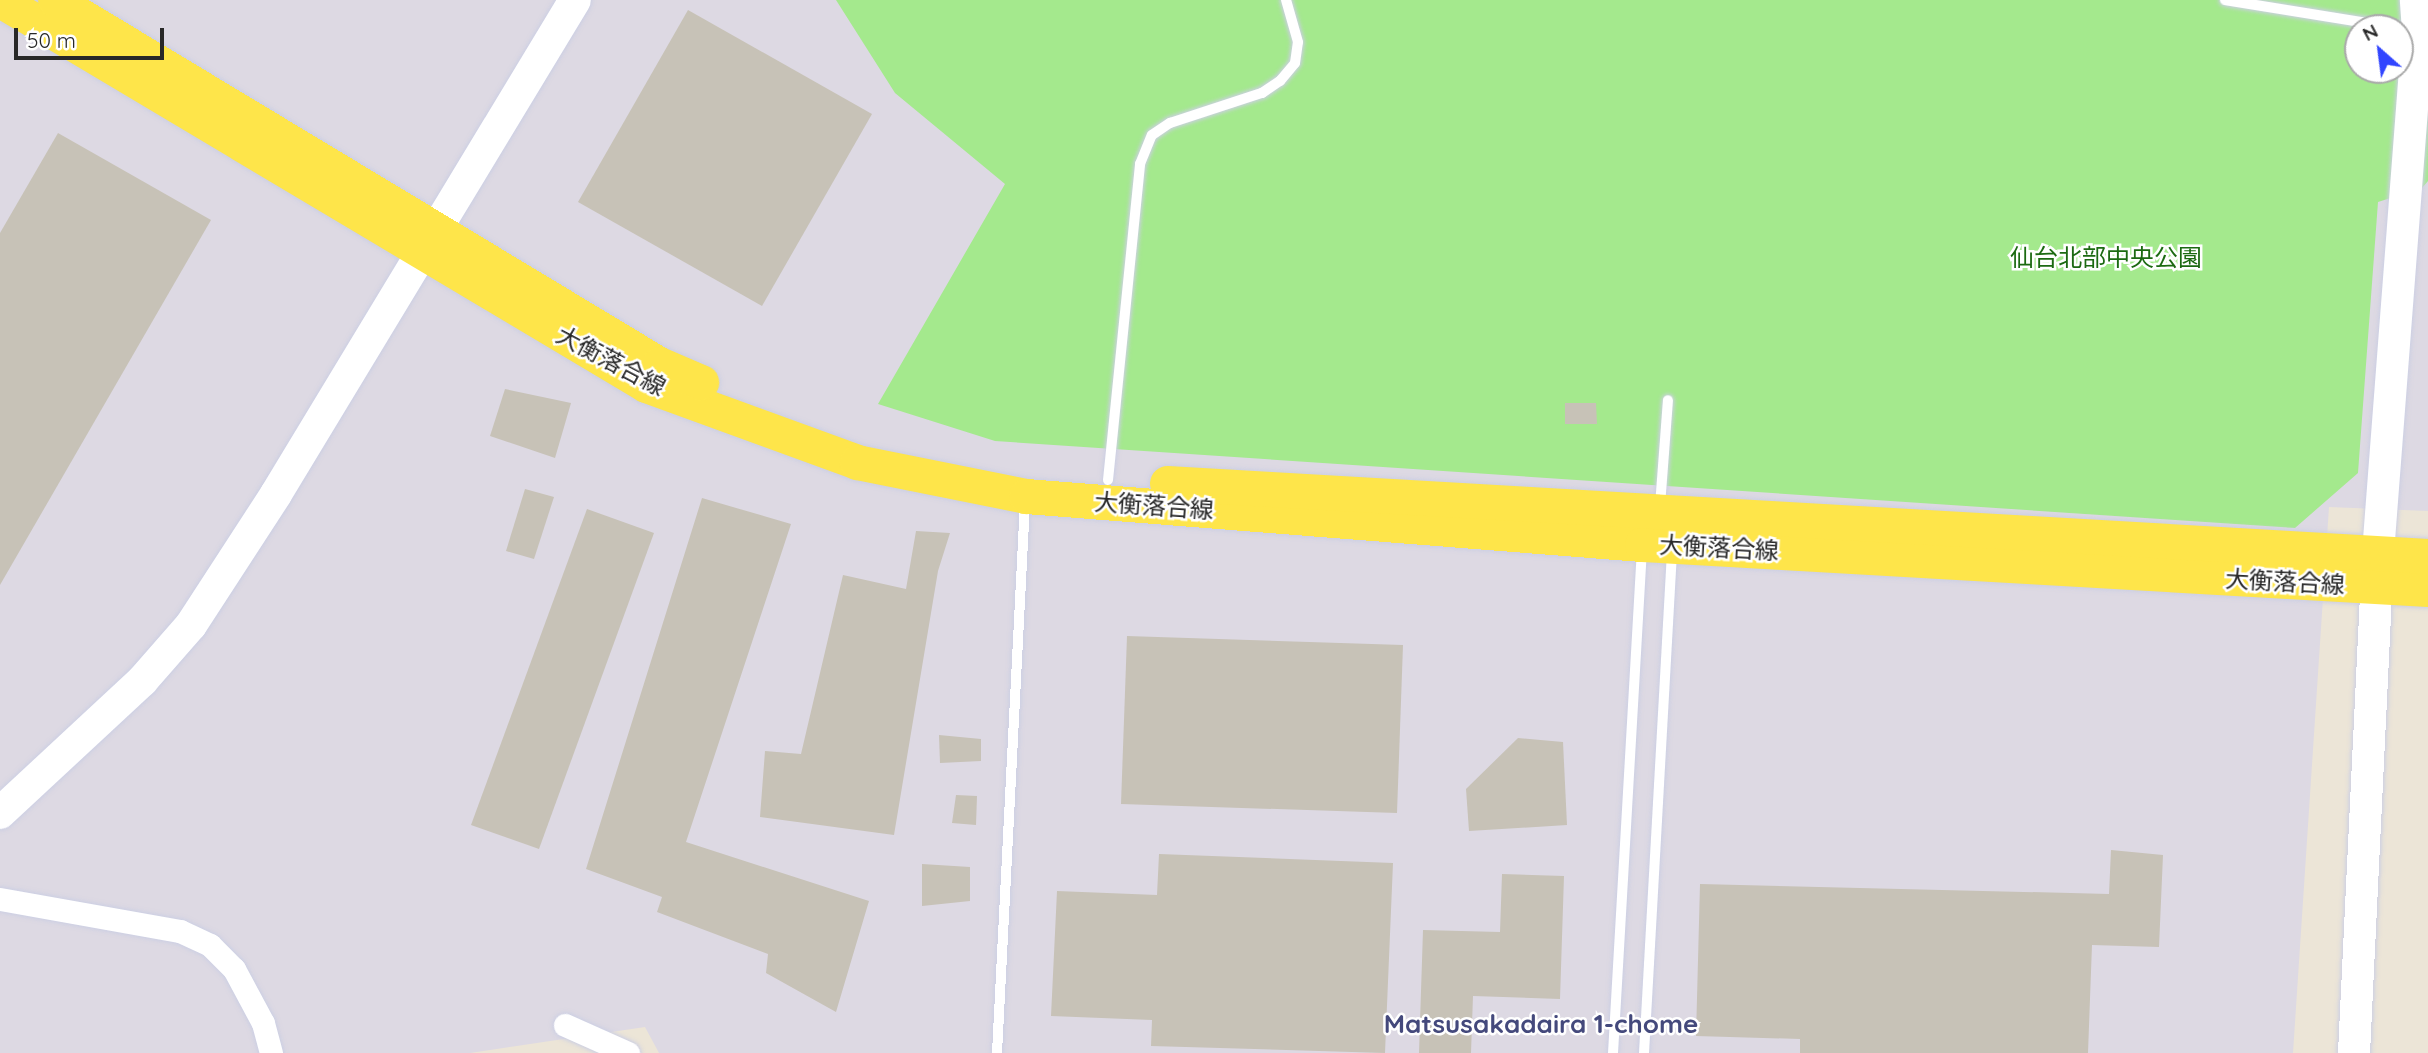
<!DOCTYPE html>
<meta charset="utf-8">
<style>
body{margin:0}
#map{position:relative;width:2428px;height:1053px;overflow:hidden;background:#ece5d7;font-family:Quicksand,"Noto Sans JP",sans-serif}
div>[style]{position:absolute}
.industrial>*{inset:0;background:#ddd9e3}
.green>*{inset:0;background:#a4e98d}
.building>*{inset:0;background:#c7c2b7}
.roads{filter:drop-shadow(0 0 2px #cccfe3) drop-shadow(0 0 2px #cccfe3)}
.lane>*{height:10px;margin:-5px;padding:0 5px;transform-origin:5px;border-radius:5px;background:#fff}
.street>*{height:23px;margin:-11.5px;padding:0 11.5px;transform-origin:11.5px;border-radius:11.5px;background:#fff}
.secondary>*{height:32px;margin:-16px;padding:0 16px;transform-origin:16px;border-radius:16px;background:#fff}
.primary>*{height:35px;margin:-17.5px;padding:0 17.5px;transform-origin:17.5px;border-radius:17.5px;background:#fee54a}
span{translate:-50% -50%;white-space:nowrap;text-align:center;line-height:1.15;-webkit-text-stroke:5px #fff;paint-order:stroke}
.park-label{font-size:24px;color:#1c6a12}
.street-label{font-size:24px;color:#282828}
.neighbourhood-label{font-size:26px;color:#44497c;font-weight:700}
.north{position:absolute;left:2344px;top:14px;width:70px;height:70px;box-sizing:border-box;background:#fff;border:2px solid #a9a9a9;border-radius:50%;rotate:332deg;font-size:19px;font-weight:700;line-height:28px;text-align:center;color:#282828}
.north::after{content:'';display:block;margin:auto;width:24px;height:32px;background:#3145ff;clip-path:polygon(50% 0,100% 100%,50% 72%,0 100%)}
.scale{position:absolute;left:14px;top:28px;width:150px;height:32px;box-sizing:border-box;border:4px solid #282828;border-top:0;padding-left:9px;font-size:21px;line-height:24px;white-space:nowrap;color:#282828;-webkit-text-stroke:5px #fff;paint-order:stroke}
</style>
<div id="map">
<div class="industrial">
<div style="clip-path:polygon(evenodd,0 0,2428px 0,2428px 511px,2329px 507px,2293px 1053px,659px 1053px,645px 1027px,470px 1053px,0 1053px,0 0,2358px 28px,2400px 28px,2400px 70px,2358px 70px,2358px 28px)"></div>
</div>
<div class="green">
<div style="clip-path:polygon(evenodd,836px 0,2428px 0,2428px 181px,2422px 188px,2378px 202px,2358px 473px,2295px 528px,995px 441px,878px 404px,1005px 184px,895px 93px,836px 0,2358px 28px,2400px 28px,2400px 70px,2358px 70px,2358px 28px)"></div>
</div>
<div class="building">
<div style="clip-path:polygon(688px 10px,872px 114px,762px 306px,578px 202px)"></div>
<div style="clip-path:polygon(58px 133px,211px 220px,0 585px,0 233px)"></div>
<div style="clip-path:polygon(505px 389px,571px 403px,555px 458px,490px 436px)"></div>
<div style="clip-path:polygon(1565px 403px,1596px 403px,1597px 424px,1565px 424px)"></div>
<div style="clip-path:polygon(525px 489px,554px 497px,534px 559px,506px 551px)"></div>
<div style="clip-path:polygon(702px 498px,791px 524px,686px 842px,869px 901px,836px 1012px,766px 973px,768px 954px,657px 912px,662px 897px,586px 869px)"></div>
<div style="clip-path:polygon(587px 509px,654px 533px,539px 849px,471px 825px)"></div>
<div style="clip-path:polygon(916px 531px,950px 533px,938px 571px,894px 835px,760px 817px,765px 751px,801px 754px,843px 575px,906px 589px)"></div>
<div style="clip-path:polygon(1127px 636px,1403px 645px,1397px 813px,1121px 804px)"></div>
<div style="clip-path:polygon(939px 735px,981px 739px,981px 761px,940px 763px)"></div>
<div style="clip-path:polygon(1518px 738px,1563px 742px,1567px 825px,1469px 831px,1466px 789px)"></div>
<div style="clip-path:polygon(956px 795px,977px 796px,976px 825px,952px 823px)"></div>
<div style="clip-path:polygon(2111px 850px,2163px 855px,2159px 947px,2092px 945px,2088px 1053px,1800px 1053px,1800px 1039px,1696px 1036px,1700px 884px,2109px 894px)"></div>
<div style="clip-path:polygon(1159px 854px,1393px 863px,1385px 1053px,1151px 1046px,1152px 1020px,1051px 1016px,1057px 891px,1157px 895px)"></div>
<div style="clip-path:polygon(922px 864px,970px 867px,970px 901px,922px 906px)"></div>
<div style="clip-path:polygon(1502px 874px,1564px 876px,1560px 999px,1473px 996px,1471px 1053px,1419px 1053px,1423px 930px,1500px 932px)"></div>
</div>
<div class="roads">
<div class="lane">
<div style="left:2225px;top:0;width:175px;rotate:9.2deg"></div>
<div style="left:1108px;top:480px;width:318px;rotate:-84.2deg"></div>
<div style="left:1140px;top:164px;width:31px;rotate:-68deg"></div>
<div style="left:1152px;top:135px;width:22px;rotate:-34deg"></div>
<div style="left:1170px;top:123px;width:97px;rotate:-18.1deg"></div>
<div style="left:1262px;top:93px;width:22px;rotate:-34deg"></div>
<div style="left:1280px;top:81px;width:23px;rotate:-50deg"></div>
<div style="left:1295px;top:63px;width:21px;rotate:-82deg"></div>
<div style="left:1298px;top:42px;width:44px;rotate:-105.9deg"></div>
<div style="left:1660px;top:506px;width:106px;rotate:-85.7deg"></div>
<div style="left:997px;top:1053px;width:552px;rotate:-87.09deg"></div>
<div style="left:1613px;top:1053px;width:505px;rotate:-86.71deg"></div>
<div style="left:1644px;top:1053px;width:502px;rotate:-86.8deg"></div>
</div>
<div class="street">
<div style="left:0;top:899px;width:183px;rotate:10.1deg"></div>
<div style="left:180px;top:931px;width:33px;rotate:25deg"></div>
<div style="left:210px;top:945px;width:34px;rotate:45deg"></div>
<div style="left:234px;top:969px;width:61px;rotate:61.8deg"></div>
<div style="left:263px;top:1023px;width:31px;rotate:75deg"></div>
<div style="left:565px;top:1025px;width:69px;rotate:24deg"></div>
</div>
<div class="secondary">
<div style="left:0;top:813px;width:194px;rotate:-42.9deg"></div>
<div style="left:142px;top:681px;width:74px;rotate:-48.8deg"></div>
<div style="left:191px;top:625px;width:156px;rotate:-57deg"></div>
<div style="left:276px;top:494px;width:577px;rotate:-58.82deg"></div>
<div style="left:2354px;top:1053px;width:501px;rotate:-87.25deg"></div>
<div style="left:2378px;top:553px;width:524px;rotate:-85.62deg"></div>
<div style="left:2418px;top:31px;width:31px;rotate:-94deg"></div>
</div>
<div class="primary">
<div style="left:0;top:0;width:752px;rotate:30.79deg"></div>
<div style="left:646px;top:385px;width:225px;rotate:20deg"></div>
<div style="left:857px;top:462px;width:172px;rotate:11.4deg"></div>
<div style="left:1026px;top:496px;width:618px;rotate:4.46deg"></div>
<div style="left:1642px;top:544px;width:787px;rotate:3.28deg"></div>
<div style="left:55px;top:0;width:705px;rotate:31.08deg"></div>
<div style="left:659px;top:364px;width:46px;rotate:23.2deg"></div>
<div style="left:1167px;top:483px;width:1263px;rotate:3.31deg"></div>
</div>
</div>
<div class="park-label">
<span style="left:2106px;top:258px">仙台北部中央公園</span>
</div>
<div class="street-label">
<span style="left:611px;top:361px;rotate:28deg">大衡落合線</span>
<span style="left:1154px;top:506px;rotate:4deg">大衡落合線</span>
<span style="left:1719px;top:548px;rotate:3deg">大衡落合線</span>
<span style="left:2285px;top:582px;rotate:3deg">大衡落合線</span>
</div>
<div class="neighbourhood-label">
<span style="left:1541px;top:1024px">Matsusakadaira 1-chome</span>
</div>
<div class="north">N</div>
<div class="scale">50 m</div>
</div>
